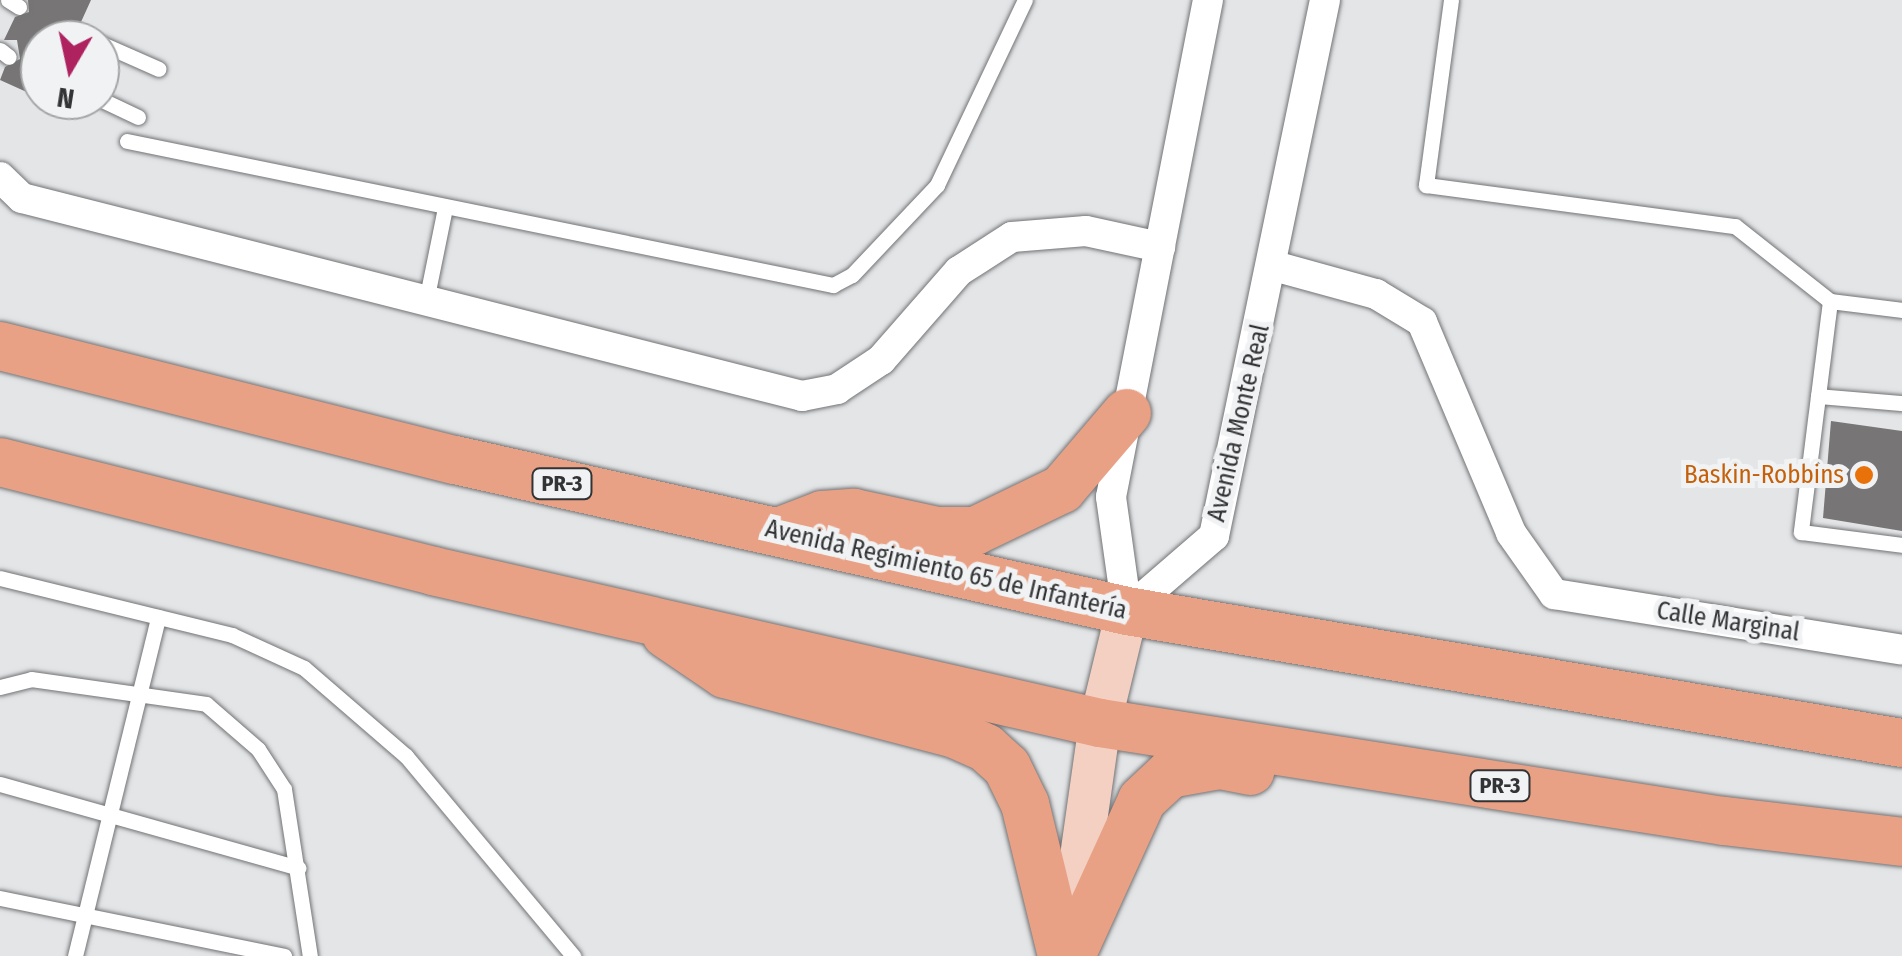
<!DOCTYPE html>
<meta charset="utf-8">
<style>
body{margin:0}
#map{position:relative;width:1902px;height:956px;overflow:hidden;background:#e3e5e7;font-family:"Fira Sans Condensed",sans-serif}
div>[style]{position:absolute}
.building>*{inset:0;background:#777575}
.roads{filter:drop-shadow(0 0 2px #727375) drop-shadow(0 0 2px #727375)}
.lane>*{height:15px;margin:-7.5px;padding:0 7.5px;transform-origin:7.5px;border-radius:7.5px;background:#fff}
.street>*{height:30px;margin:-15px;padding:0 15px;transform-origin:15px;border-radius:15px;background:#fff}
.secondary>*{height:42px;margin:-21px;padding:0 21px;transform-origin:21px;border-radius:21px;background:#f4d0c2}
.primary>*{height:48px;margin:-24px;padding:0 24px;transform-origin:24px;border-radius:24px;background:#e9a185}
.dots>*{width:28px;height:28px;translate:-50% -50%;box-sizing:border-box;border:5px solid #f0f2f4;border-radius:50%}
span{translate:-50% -50%;white-space:nowrap;text-align:center;line-height:1.15;-webkit-text-stroke:10px #f0f2f4;paint-order:stroke}
.shield-label span{padding:2px 8px;background:#f0f2f4;border:2px solid;border-radius:8px;-webkit-text-stroke-width:0}
.shield-label{font-size:22px;color:#323334;font-weight:700}
.street-label{font-size:25px;color:#323334}
.food-label{font-size:25px;color:#c56008}
.right{translate:-100% -50%;text-align:right}
.north{position:absolute;left:20px;top:20px;width:100px;height:100px;box-sizing:border-box;background:#f0f2f4;border:2px solid #a4a6a7;border-radius:50%;rotate:189deg;font-size:28px;font-weight:700;line-height:40px;text-align:center;color:#323334}
.north::after{content:'';display:block;margin:auto;width:35px;height:45px;background:#ae225f;clip-path:polygon(50% 0,100% 100%,50% 72%,0 100%)}
</style>
<div id="map">
<div class="building">
<div style="clip-path:polygon(28px 0,91px 0,81px 22px,66px 26px,68px 40px,40px 40px,40px 98px,0 80px,5px 67px,20px 59px,17px 40px,4px 40px,15px 17px,29px 12px)"></div>
<div style="clip-path:polygon(1831px 421px,1902px 431px,1902px 531px,1823px 518px)"></div>
</div>
<div class="roads">
<div class="lane">
<div style="left:8px;top:0;width:13px;rotate:32deg"></div>
<div style="left:1451px;top:0;width:187px;rotate:97.7deg"></div>
<div style="left:1426px;top:185px;width:312px;rotate:7.6deg"></div>
<div style="left:1735px;top:226px;width:121px;rotate:38.3deg"></div>
<div style="left:1830px;top:301px;width:73px;rotate:7.1deg"></div>
<div style="left:76px;top:32px;width:19px;rotate:25deg"></div>
<div style="left:100px;top:43px;width:64px;rotate:23.8deg"></div>
<div style="left:0;top:50px;width:11px;rotate:38deg"></div>
<div style="left:100px;top:99px;width:42px;rotate:25.3deg"></div>
<div style="left:127px;top:141px;width:721px;rotate:11.53deg"></div>
<div style="left:833px;top:285px;width:21px;rotate:-28deg"></div>
<div style="left:852px;top:275px;width:124px;rotate:-46.6deg"></div>
<div style="left:937px;top:185px;width:205px;rotate:-64.6deg"></div>
<div style="left:426px;top:301px;width:95px;rotate:-78.5deg"></div>
<div style="left:1830px;top:301px;width:233px;rotate:97.2deg"></div>
<div style="left:1801px;top:532px;width:102px;rotate:7.3deg"></div>
<div style="left:1818px;top:396px;width:84px;rotate:4.8deg"></div>
<div style="left:0;top:578px;width:239px;rotate:13.8deg"></div>
<div style="left:232px;top:635px;width:79px;rotate:24.6deg"></div>
<div style="left:304px;top:668px;width:135px;rotate:40.8deg"></div>
<div style="left:406px;top:756px;width:261px;rotate:50.1deg"></div>
<div style="left:0;top:687px;width:32px;rotate:-14deg"></div>
<div style="left:31px;top:679px;width:177px;rotate:8.1deg"></div>
<div style="left:206px;top:704px;width:69px;rotate:40.9deg"></div>
<div style="left:258px;top:749px;width:48px;rotate:57deg"></div>
<div style="left:284px;top:789px;width:169px;rotate:81.2deg"></div>
<div style="left:0;top:784px;width:310px;rotate:15.7deg"></div>
<div style="left:0;top:898px;width:290px;rotate:11.5deg"></div>
<div style="left:75px;top:956px;width:349px;rotate:-76.2deg"></div>
</div>
<div class="street">
<div style="left:0;top:177px;width:30px;rotate:44deg"></div>
<div style="left:22px;top:198px;width:805px;rotate:14.24deg"></div>
<div style="left:802px;top:396px;width:36px;rotate:-11deg"></div>
<div style="left:837px;top:389px;width:53px;rotate:-33.4deg"></div>
<div style="left:881px;top:360px;width:118px;rotate:-48.8deg"></div>
<div style="left:959px;top:271px;width:63px;rotate:-32.7deg"></div>
<div style="left:1012px;top:237px;width:74px;rotate:-4.6deg"></div>
<div style="left:1086px;top:231px;width:76px;rotate:12.2deg"></div>
<div style="left:1274px;top:266px;width:106px;rotate:15.4deg"></div>
<div style="left:1376px;top:294px;width:54px;rotate:31.3deg"></div>
<div style="left:1422px;top:322px;width:229px;rotate:67.1deg"></div>
<div style="left:1511px;top:533px;width:75px;rotate:54.8deg"></div>
<div style="left:1554px;top:594px;width:352px;rotate:9.1deg"></div>
<div style="left:1127px;top:611px;width:115px;rotate:-40.8deg"></div>
<div style="left:1214px;top:536px;width:547px;rotate:-78.3deg"></div>
<div style="left:1127px;top:611px;width:115px;rotate:-98deg"></div>
<div style="left:1111px;top:497px;width:506px;rotate:-78.96deg"></div>
</div>
<div class="secondary">
<div style="left:1069px;top:941px;width:220px;rotate:-81.9deg"></div>
<div style="left:1100px;top:723px;width:115px;rotate:-76.4deg"></div>
</div>
<div class="primary">
<div style="left:0;top:346px;width:469px;rotate:14.1deg"></div>
<div style="left:455px;top:460px;width:689px;rotate:12.66deg"></div>
<div style="left:1127px;top:611px;width:786px;rotate:9.67deg"></div>
<div style="left:0;top:462px;width:447px;rotate:14.1deg"></div>
<div style="left:433px;top:571px;width:684px;rotate:12.84deg"></div>
<div style="left:1100px;top:723px;width:632px;rotate:8.93deg"></div>
<div style="left:1724px;top:821px;width:179px;rotate:6.7deg"></div>
<div style="left:786px;top:529px;width:39px;rotate:-21deg"></div>
<div style="left:822px;top:515px;width:32px;rotate:-4deg"></div>
<div style="left:854px;top:513px;width:85px;rotate:12.2deg"></div>
<div style="left:937px;top:531px;width:38px"></div>
<div style="left:975px;top:531px;width:97px;rotate:-25.8deg"></div>
<div style="left:1062px;top:489px;width:100px;rotate:-49.5deg"></div>
<div style="left:666px;top:634px;width:71px;rotate:34.1deg"></div>
<div style="left:725px;top:674px;width:238px;rotate:14.6deg"></div>
<div style="left:955px;top:734px;width:34px;rotate:24deg"></div>
<div style="left:986px;top:748px;width:28px;rotate:42deg"></div>
<div style="left:1007px;top:767px;width:41px;rotate:64.1deg"></div>
<div style="left:1025px;top:804px;width:156px;rotate:76.3deg"></div>
<div style="left:1071px;top:956px;width:171px;rotate:-65.5deg"></div>
<div style="left:1142px;top:800px;width:38px;rotate:-43deg"></div>
<div style="left:1170px;top:774px;width:51px;rotate:-10.2deg"></div>
<div style="left:1220px;top:765px;width:31px;rotate:11deg"></div>
</div>
</div>
<div class="dots">
<div style="left:1864px;top:475px;background:#e8710a"></div>
</div>
<div class="shield-label">
<span style="left:562px;top:484px">PR-3</span>
<span style="left:1500px;top:786px">PR-3</span>
</div>
<div class="street-label">
<span style="left:1239px;top:423px;rotate:-77deg">Avenida Monte Real</span>
<span style="left:946px;top:570px;rotate:13deg">Avenida Regimiento 65 de Infantería</span>
<span style="left:1728px;top:622px;rotate:9deg">Calle Marginal</span>
</div>
<div class="food-label">
<span class="right" style="left:1844px;top:475px">Baskin-Robbins</span>
</div>
<div class="north">N</div>
</div>
